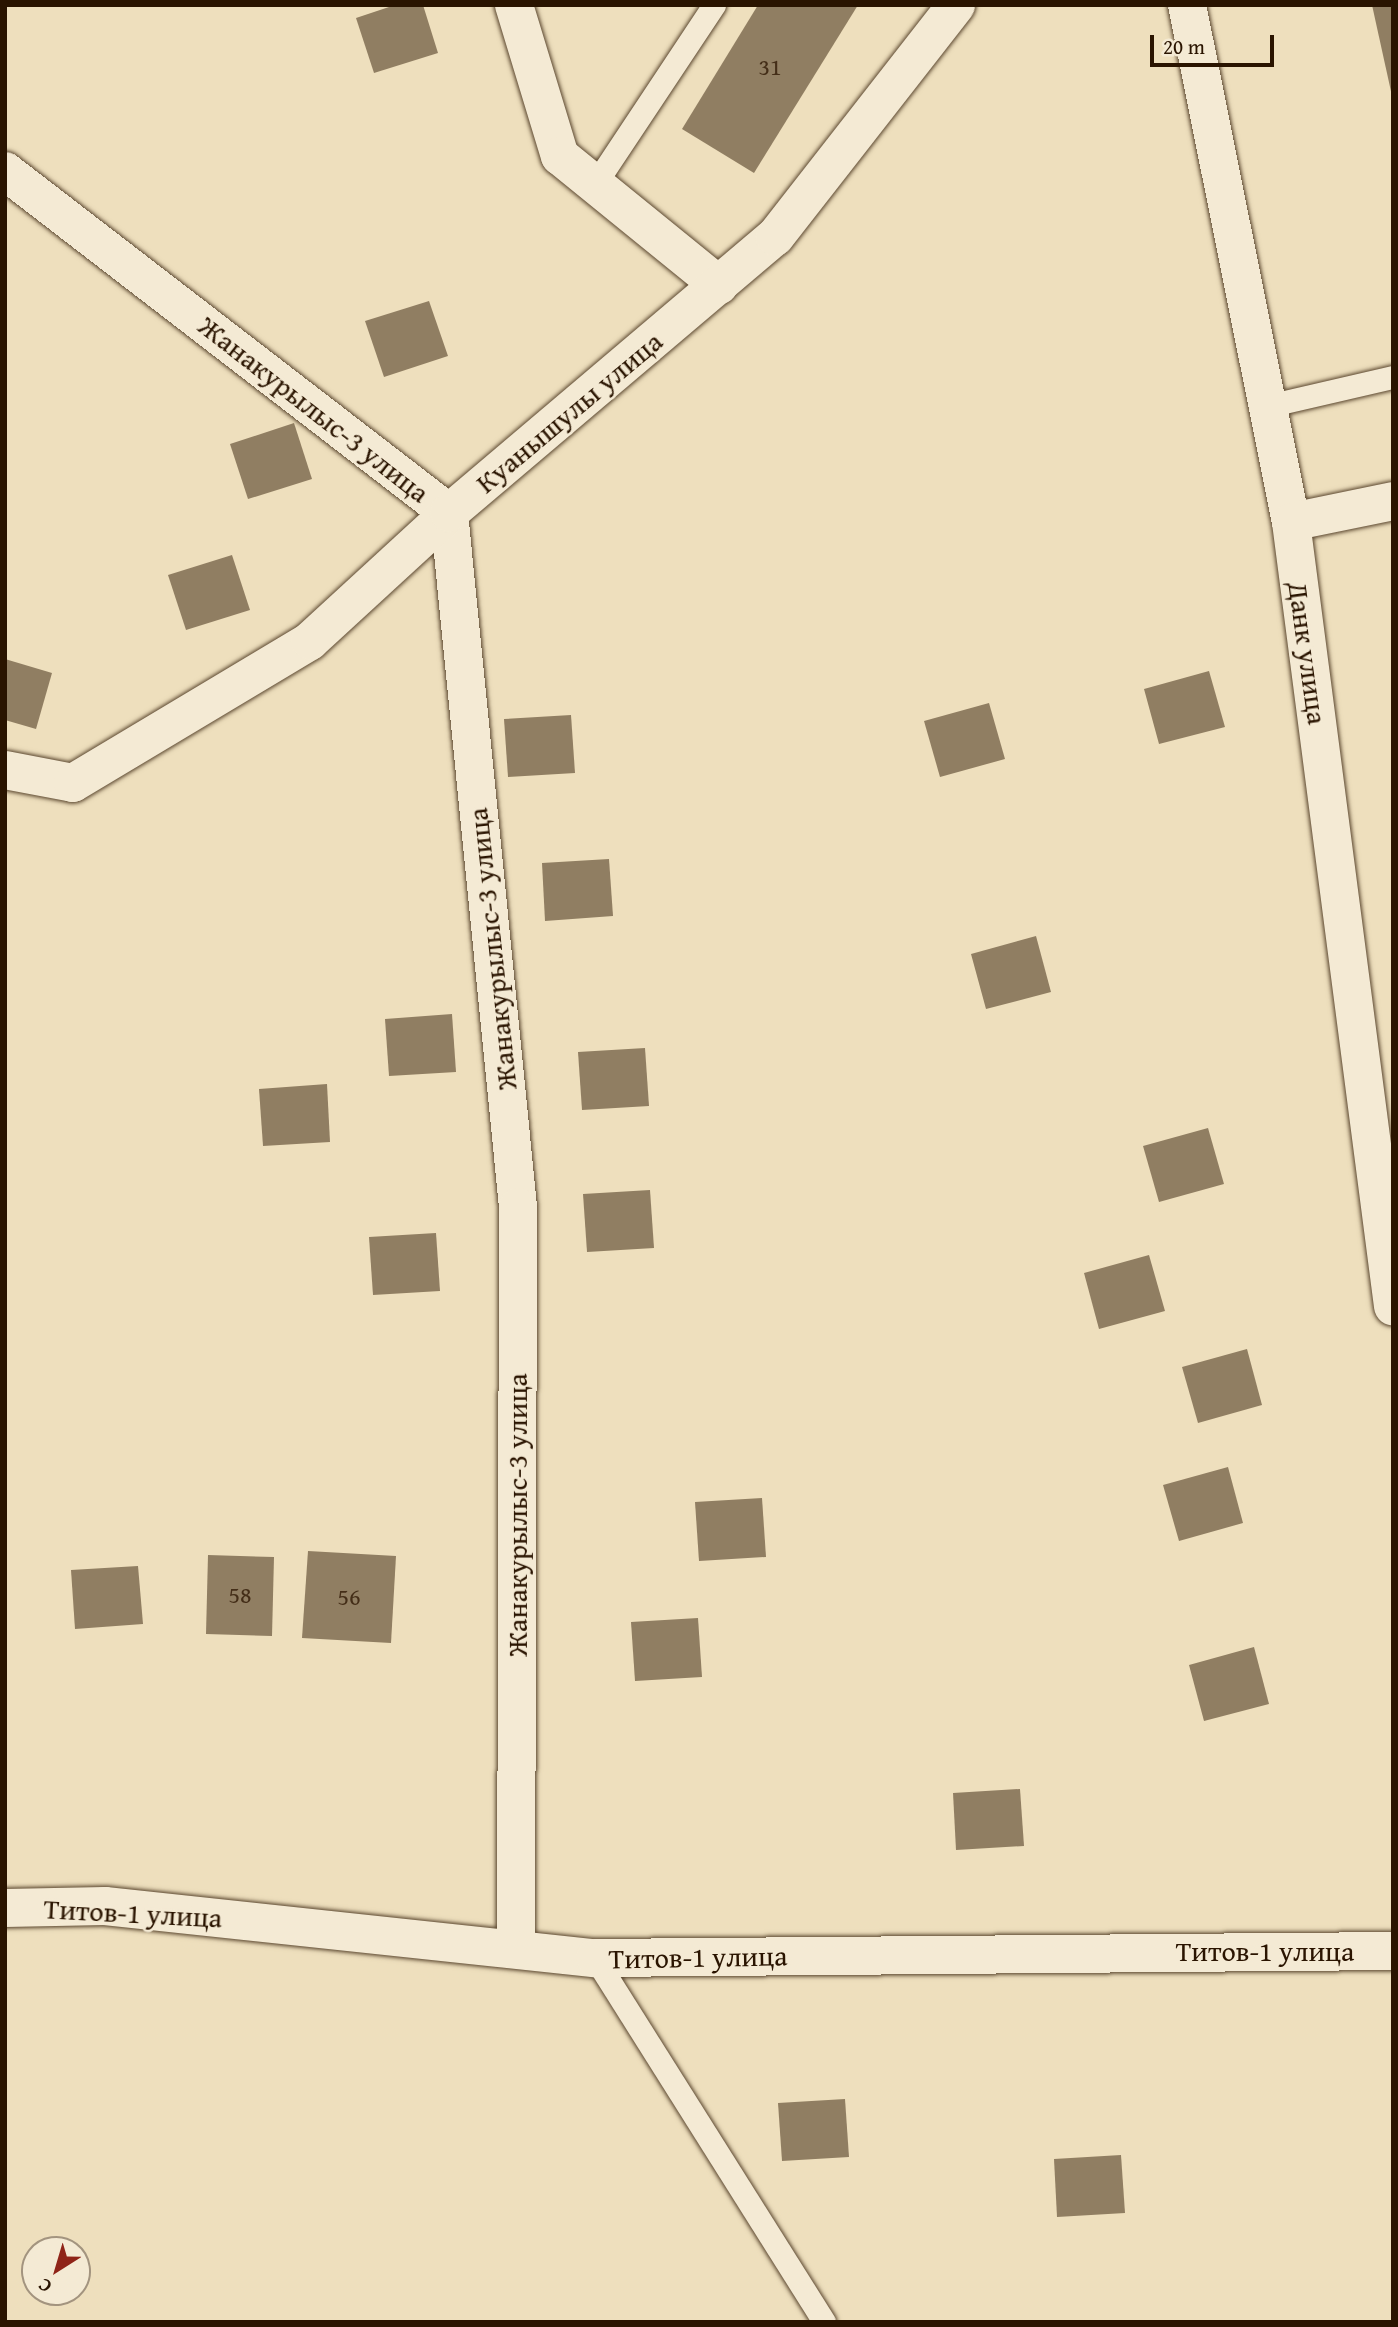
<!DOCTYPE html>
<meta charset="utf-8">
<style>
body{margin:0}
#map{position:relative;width:1398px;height:2327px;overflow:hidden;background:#eedfbd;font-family:"Gentium Book Plus",serif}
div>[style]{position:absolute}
.building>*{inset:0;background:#907e62}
.roads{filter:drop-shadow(0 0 2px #5b472f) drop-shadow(0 0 2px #5b472f)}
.lane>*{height:23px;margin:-11.5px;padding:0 11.5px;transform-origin:11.5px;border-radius:11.5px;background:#f4ead4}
.street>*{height:38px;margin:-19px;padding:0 19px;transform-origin:19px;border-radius:19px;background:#f4ead4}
.secondary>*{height:38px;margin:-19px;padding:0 19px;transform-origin:19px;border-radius:19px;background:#f4ead4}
span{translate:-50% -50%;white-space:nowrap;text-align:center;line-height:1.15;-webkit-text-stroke:5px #f4ead4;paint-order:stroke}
.number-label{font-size:24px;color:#442e18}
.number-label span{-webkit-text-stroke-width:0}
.street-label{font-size:28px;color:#2a1400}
.frame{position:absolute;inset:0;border:7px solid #2a1400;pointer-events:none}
.north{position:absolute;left:21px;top:2236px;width:70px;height:70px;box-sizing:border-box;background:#f4ead4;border:2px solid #a3947f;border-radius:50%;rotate:217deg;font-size:19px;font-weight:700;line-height:28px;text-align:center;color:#2a1400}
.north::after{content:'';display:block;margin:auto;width:24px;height:32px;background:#8f2418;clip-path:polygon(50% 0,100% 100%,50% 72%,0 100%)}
.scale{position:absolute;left:1150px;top:35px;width:124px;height:32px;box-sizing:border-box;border:4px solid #2a1400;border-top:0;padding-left:9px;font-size:21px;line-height:24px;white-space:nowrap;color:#2a1400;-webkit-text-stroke:5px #f4ead4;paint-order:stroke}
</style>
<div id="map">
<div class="building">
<div style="clip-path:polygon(395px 5px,423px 5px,438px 53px,374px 73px,356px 18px)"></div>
<div style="clip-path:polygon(758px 5px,858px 5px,754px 173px,682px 129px)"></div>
<div style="clip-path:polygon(1372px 5px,1393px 5px,1393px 96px,1392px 96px)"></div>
<div style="clip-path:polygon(429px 301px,448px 356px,384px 377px,365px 321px)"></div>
<div style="clip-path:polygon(294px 423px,312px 479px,248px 499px,230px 444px)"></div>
<div style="clip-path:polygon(232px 555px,250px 610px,186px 630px,168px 575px)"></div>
<div style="clip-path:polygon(5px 659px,52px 673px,36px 729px,5px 720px)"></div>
<div style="clip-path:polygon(1209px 671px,1225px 727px,1159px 744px,1144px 689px)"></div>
<div style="clip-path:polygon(989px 703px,1005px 759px,940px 777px,924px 721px)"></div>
<div style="clip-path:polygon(571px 715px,575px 773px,508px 777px,504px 719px)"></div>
<div style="clip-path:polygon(609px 859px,613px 916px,545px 921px,542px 863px)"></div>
<div style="clip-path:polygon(1036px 936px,1051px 992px,986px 1009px,971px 954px)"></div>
<div style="clip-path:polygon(452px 1014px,456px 1072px,389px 1076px,385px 1019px)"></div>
<div style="clip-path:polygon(645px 1048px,649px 1106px,582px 1110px,578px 1052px)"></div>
<div style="clip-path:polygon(327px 1084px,330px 1142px,263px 1146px,259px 1089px)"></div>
<div style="clip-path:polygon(1208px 1128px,1224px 1184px,1159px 1202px,1143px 1146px)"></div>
<div style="clip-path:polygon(650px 1190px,654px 1248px,587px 1252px,583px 1194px)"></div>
<div style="clip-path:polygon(436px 1233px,440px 1291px,373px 1295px,369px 1237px)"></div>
<div style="clip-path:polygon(1149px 1255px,1165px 1311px,1099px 1329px,1084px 1273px)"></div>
<div style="clip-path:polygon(1247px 1349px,1262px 1405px,1198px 1423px,1182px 1367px)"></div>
<div style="clip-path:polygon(1228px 1467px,1243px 1523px,1179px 1541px,1163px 1485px)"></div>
<div style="clip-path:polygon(762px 1498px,766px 1557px,699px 1561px,695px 1502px)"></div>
<div style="clip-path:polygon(308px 1551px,396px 1556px,391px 1643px,302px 1638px)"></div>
<div style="clip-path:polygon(208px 1555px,274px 1557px,272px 1636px,206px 1634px)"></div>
<div style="clip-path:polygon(138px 1566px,143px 1624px,75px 1629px,71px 1570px)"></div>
<div style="clip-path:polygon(698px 1618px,702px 1677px,635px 1681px,631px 1622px)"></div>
<div style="clip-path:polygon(1254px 1647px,1269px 1704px,1204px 1721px,1189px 1665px)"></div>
<div style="clip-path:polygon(1020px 1789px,1024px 1846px,956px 1850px,953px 1793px)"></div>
<div style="clip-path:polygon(845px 2099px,849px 2157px,782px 2161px,778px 2103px)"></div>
<div style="clip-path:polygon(1121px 2155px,1125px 2213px,1057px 2217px,1054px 2159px)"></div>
</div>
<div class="roads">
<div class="lane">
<div style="left:595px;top:184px;width:215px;rotate:-56.4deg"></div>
<div style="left:1267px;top:406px;width:129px;rotate:-13deg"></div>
<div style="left:595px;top:1958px;width:430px;rotate:57.8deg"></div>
</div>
<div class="street">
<div style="left:514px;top:5px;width:158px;rotate:73.1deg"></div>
<div style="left:560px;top:156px;width:205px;rotate:39.1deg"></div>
<div style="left:1187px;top:5px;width:527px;rotate:78.63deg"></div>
<div style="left:1291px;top:522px;width:791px;rotate:82.59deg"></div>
<div style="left:5px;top:171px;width:560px;rotate:37.61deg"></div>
<div style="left:449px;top:513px;width:697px;rotate:84.32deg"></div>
<div style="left:518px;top:1207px;width:740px;rotate:90.15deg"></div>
<div style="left:1291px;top:522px;width:104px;rotate:-11.6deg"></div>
<div style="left:5px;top:770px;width:69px;rotate:10.8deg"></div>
<div style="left:73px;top:783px;width:276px;rotate:-30.9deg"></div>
<div style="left:310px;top:641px;width:189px;rotate:-42.6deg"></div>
<div style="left:449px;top:513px;width:427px;rotate:-40.3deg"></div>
<div style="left:775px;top:237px;width:294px;rotate:-52deg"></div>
</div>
<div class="secondary">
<div style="left:5px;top:1908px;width:100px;rotate:-1.1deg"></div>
<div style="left:105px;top:1906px;width:493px;rotate:6.1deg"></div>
<div style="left:595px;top:1958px;width:798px;rotate:-0.5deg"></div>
</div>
</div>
<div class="number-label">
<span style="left:770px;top:67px">31</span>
<span style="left:240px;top:1595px">58</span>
<span style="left:349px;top:1597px">56</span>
</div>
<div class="street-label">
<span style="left:314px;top:409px;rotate:38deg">Жанакурылыс-3 улица</span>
<span style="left:569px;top:412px;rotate:-40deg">Куанышулы улица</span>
<span style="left:1308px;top:653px;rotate:82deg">Данк улица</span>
<span style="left:492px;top:949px;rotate:-96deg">Жанакурылыс-3 улица</span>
<span style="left:517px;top:1515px;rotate:-90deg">Жанакурылыс-3 улица</span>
<span style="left:133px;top:1913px;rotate:3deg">Титов-1 улица</span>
<span style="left:1265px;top:1951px">Титов-1 улица</span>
<span style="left:698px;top:1957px;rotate:-1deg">Титов-1 улица</span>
</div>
<div class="frame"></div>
<div class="north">С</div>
<div class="scale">20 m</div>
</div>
